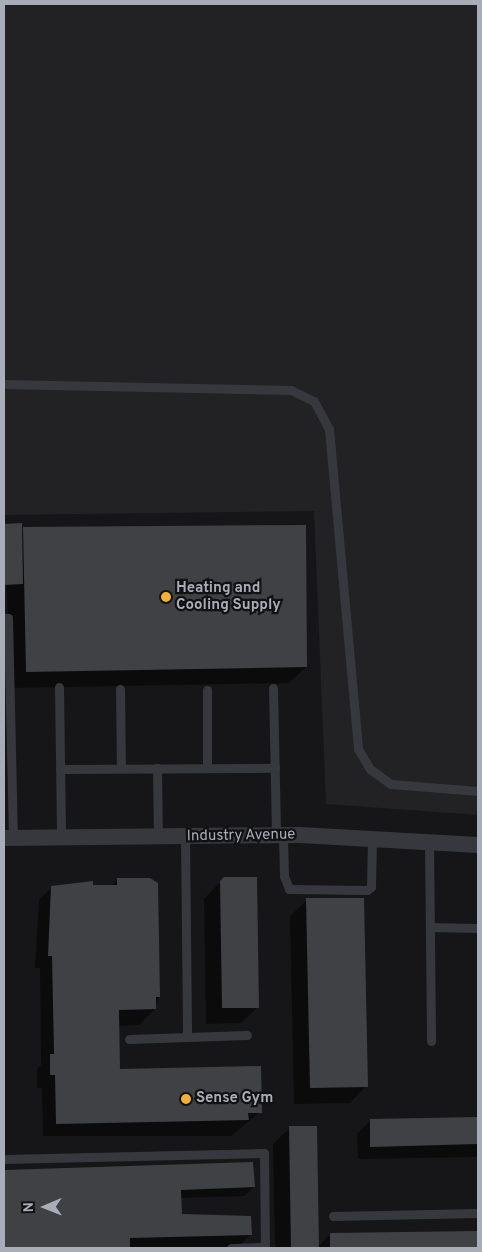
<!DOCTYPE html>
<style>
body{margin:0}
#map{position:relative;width:482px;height:1252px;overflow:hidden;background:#161618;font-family:Overpass,sans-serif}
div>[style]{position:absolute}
.built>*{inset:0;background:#222225}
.shadow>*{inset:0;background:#0007}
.building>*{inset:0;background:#404145}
.lane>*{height:9px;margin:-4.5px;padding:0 4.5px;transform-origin:4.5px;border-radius:4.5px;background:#37383d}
.street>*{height:16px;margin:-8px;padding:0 8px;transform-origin:8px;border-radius:8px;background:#37383d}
.dots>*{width:14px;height:14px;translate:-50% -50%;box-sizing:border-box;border:2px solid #111113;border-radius:50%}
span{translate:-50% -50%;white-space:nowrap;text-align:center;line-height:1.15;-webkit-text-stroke:4.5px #111113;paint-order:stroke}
.poi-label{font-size:15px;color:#a8adb8;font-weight:700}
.left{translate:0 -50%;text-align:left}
.street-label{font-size:15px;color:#a8adb8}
.frame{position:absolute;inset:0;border:5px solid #a8adb8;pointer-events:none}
.north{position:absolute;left:20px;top:1182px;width:50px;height:50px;-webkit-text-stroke:4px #111113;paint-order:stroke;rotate:269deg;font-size:14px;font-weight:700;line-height:20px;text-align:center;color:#a8adb8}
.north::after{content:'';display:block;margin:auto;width:18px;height:22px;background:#a8adb8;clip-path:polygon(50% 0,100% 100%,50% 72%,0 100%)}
</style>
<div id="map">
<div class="built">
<div style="clip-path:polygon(4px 4px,478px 4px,478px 815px,326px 804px,314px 511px,4px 515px)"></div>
</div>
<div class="shadow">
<div style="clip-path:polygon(4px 525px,21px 525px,21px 532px,24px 528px,306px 667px,289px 683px,11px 688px)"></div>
<div style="clip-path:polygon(224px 878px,258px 1007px,241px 1023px,206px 1024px,204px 899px)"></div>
<div style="clip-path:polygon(117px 880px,159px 996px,155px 1009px,139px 1025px,118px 1026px,119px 1072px,260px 1112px,231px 1136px,43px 1136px,42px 1088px,37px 1088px,37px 1069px,41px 1065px,40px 968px,35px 968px,39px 900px,52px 887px,111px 886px)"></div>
<div style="clip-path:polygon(307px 900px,366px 1086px,350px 1103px,294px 1104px,290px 916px)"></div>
<div style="clip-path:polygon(478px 1118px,478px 1157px,358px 1159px,357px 1134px,370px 1121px)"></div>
<div style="clip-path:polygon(290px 1128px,318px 1247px,330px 1234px,478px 1232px,478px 1248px,275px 1248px,273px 1144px)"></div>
<div style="clip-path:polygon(180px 1168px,254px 1187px,244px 1196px,180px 1198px,181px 1215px,250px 1235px,237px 1248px,4px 1248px,4px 1172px)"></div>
</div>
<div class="building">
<div style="clip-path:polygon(22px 523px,23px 584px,4px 585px,4px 524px)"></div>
<div style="clip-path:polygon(306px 525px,307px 667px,26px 672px,23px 527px)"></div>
<div style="clip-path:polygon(224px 877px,257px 877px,259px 1008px,222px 1008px,220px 881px)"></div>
<div style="clip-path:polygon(117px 878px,150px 878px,158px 883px,160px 997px,156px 997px,156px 1009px,119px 1010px,120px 1069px,261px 1066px,262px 1113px,248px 1113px,249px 1120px,56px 1124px,55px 1075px,50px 1075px,50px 1054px,54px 1054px,52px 956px,48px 956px,51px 886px,93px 881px,93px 885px,117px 885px)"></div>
<div style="clip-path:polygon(306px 898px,364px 898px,368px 1087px,310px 1088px)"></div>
<div style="clip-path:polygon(478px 1117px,478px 1144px,370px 1147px,370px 1119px)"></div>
<div style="clip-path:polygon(289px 1126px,317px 1126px,319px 1248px,291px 1248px)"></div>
<div style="clip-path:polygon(253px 1162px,255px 1187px,181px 1190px,182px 1214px,251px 1216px,252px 1235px,130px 1238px,130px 1248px,4px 1248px,4px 1170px)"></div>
<div style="clip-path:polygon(478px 1231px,478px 1248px,330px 1248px,330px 1233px)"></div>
</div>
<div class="lane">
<div style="left:4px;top:384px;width:287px;rotate:1.2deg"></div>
<div style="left:291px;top:390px;width:25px;rotate:26deg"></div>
<div style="left:314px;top:401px;width:32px;rotate:62deg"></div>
<div style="left:329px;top:429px;width:321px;rotate:84.8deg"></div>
<div style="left:358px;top:749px;width:23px;rotate:59deg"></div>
<div style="left:370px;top:769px;width:26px;rotate:36deg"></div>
<div style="left:391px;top:784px;width:87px;rotate:4.6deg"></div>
<div style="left:4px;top:618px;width:4px"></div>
<div style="left:8px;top:618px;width:220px;rotate:88.7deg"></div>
<div style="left:59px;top:687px;width:151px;rotate:89.2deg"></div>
<div style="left:273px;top:688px;width:147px;rotate:88.8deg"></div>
<div style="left:120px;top:689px;width:79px;rotate:89.3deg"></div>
<div style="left:207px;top:690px;width:78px;rotate:90deg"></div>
<div style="left:157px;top:768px;width:68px;rotate:89.2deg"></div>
<div style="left:60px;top:769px;width:215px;rotate:-0.3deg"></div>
<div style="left:283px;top:835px;width:41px;rotate:88.6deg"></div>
<div style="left:284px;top:876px;width:14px;rotate:69deg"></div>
<div style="left:289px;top:889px;width:78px;rotate:0.7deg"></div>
<div style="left:367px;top:890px;width:5px;rotate:-37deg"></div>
<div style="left:371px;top:887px;width:48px;rotate:-88.8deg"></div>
<div style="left:185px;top:836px;width:201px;rotate:89.4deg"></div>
<div style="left:429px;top:842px;width:199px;rotate:89.4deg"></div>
<div style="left:430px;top:927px;width:48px;rotate:1.2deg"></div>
<div style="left:129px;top:1039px;width:118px;rotate:-1.9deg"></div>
<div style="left:4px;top:1159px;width:260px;rotate:-1.3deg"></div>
<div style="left:264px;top:1153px;width:95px;rotate:89.4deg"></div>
<div style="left:333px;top:1216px;width:145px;rotate:-1.2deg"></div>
<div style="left:231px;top:1248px;width:34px;rotate:-2deg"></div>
</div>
<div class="street">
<div style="left:4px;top:838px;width:296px;rotate:-0.6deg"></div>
<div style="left:300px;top:835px;width:178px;rotate:3.2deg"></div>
</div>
<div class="dots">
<div style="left:166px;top:597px;background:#f2b134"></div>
<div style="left:186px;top:1099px;background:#f2b134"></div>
</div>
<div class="poi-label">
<span class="left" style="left:176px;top:597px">Heating and<br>Cooling Supply</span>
<span class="left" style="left:196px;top:1099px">Sense Gym</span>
</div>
<div class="street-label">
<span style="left:241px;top:836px;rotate:-1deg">Industry Avenue</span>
</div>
<div class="frame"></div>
<div class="north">N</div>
</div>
